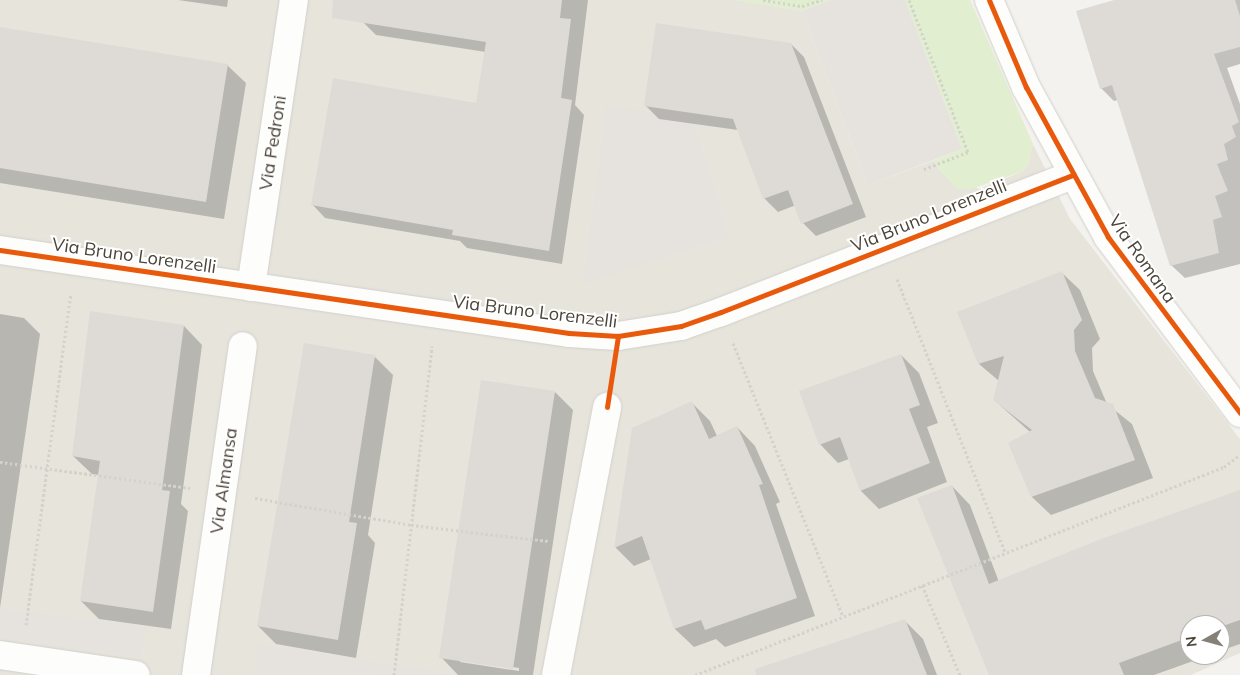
<!DOCTYPE html>
<style>
body{margin:0}
#map{position:relative;width:1240px;height:675px;overflow:hidden;background:#f4f2ee;font-family:Mulish,sans-serif}
div>[style]{position:absolute}
.residential>*{inset:0;background:#e7e4dc}
.green>*{inset:0;background:#e1eecf}
.parking>*{inset:0;background:#e6e3df}
.shadow>*{inset:0;background:#0003}
.building>*{inset:0;background:#dedbd6}
.path>*{height:3px;margin-top:-1.5px;transform-origin:0;background:repeating-linear-gradient(90deg,#d3d2cc 0 2.5px,transparent 0 5px)}
.roads{filter:drop-shadow(0 0 1px #d2d0cb) drop-shadow(0 0 1px #d2d0cb)}
.minor>*{height:28px;margin:-14px;padding:0 14px;transform-origin:14px;border-radius:14px;background:#fdfdfc}
.cycleway>*{height:5px;margin:-2.5px;padding:0 2.5px;transform-origin:2.5px;border-radius:2.5px;background:#e8590c}
span{translate:-50% -50%;white-space:nowrap;text-align:center;line-height:1.15;-webkit-text-stroke:4px #fff;paint-order:stroke}
.street-label{font-size:18px;color:#4b4439}
.north{position:absolute;left:1180px;top:615px;width:50px;height:50px;box-sizing:border-box;background:#fff;border:1px solid #b7b4b0;border-radius:50%;rotate:263deg;font-size:14px;font-weight:700;line-height:20px;text-align:center;color:#4b4439}
.north::after{content:'';display:block;margin:auto;width:18px;height:22px;background:#868178;clip-path:polygon(50% 0,100% 100%,50% 72%,0 100%)}
</style>
<div id="map">
<div class="residential">
<div style="clip-path:polygon(evenodd,0 0,736px 0,802px 11px,868px 185px,935px 160px,939px 170px,979px 189px,1021px 172px,1028px 165px,1033px 144px,1070px 219px,1240px 439px,1240px 653px,1191px 675px,0 675px,0 0,1190px 625px,1220px 625px,1220px 655px,1190px 655px,1190px 625px)"></div>
</div>
<div class="green">
<div style="clip-path:polygon(736px 0,831px 0,802px 11px)"></div>
<div style="clip-path:polygon(905px 0,970px 0,1033px 144px,1028px 165px,1021px 172px,968px 190px,958px 189px,939px 170px,935px 160px,962px 149px)"></div>
</div>
<div class="parking">
<div style="clip-path:polygon(831px 0,905px 0,962px 149px,868px 185px,802px 11px)"></div>
<div style="clip-path:polygon(606px 106px,693px 119px,729px 237px,583px 284px)"></div>
<div style="clip-path:polygon(0 608px,145px 627px,142px 657px,0 638px)"></div>
<div style="clip-path:polygon(257px 644px,459px 675px,254px 674px)"></div>
</div>
<div class="shadow">
<div style="clip-path:polygon(178px 0,228px 0,227px 7px)"></div>
<div style="clip-path:polygon(366px 0,588px 0,575px 105px,584px 115px,562px 264px,467px 248px,460px 241px,325px 218px,312px 204px,477px 104px,486px 52px,376px 35px,363px 22px)"></div>
<div style="clip-path:polygon(1117px 0,1240px 0,1240px 64px,1227px 68px,1240px 104px,1240px 264px,1185px 278px,1171px 265px,1118px 100px,1114px 101px,1101px 88px)"></div>
<div style="clip-path:polygon(0 29px,227px 65px,246px 83px,224px 219px,0 183px)"></div>
<div style="clip-path:polygon(791px 44px,804px 57px,866px 217px,816px 236px,803px 223px,796px 205px,778px 212px,764px 198px,738px 130px,659px 119px,645px 105px)"></div>
<div style="clip-path:polygon(1061px 272px,1080px 290px,1100px 339px,1092px 348px,1093px 371px,1107px 404px,1132px 424px,1153px 478px,1051px 515px,1032px 497px,1009px 444px,1030px 432px,994px 400px,999px 381px,979px 364px)"></div>
<div style="clip-path:polygon(0 314px,24px 318px,40px 334px,0 608px)"></div>
<div style="clip-path:polygon(184px 326px,202px 345px,181px 504px,188px 511px,171px 629px,99px 619px,81px 601px,99px 475px,92px 474px,73px 456px)"></div>
<div style="clip-path:polygon(901px 355px,919px 373px,938px 423px,927px 427px,947px 482px,879px 509px,861px 491px,849px 459px,838px 463px,820px 444px)"></div>
<div style="clip-path:polygon(375px 357px,393px 375px,368px 535px,375px 543px,356px 658px,276px 644px,258px 626px)"></div>
<div style="clip-path:polygon(evenodd,555px 392px,573px 410px,533px 675px,458px 675px,441px 657px,555px 392px,460px 659px,519px 668px,519px 671px,460px 662px,460px 659px)"></div>
<div style="clip-path:polygon(692px 403px,710px 421px,717px 436px,737px 427px,755px 446px,780px 502px,776px 504px,815px 616px,725px 647px,716px 639px,694px 647px,675px 629px,651px 559px,634px 566px,616px 548px,633px 429px)"></div>
<div style="clip-path:polygon(952px 486px,970px 505px,999px 582px,1240px 493px,1240px 644px,1220px 651px,1220px 625px,1190px 625px,1190px 655px,1210px 655px,1154px 675px,990px 675px)"></div>
<div style="clip-path:polygon(905px 621px,923px 639px,937px 675px,762px 675px)"></div>
</div>
<div class="building">
<div style="clip-path:polygon(333px 0,562px 0,560px 18px,571px 19px,561px 98px,572px 100px,549px 251px,452px 235px,453px 230px,311px 205px,333px 78px,476px 103px,486px 42px,332px 18px)"></div>
<div style="clip-path:polygon(1114px 0,1235px 0,1240px 16px,1240px 47px,1214px 54px,1239px 122px,1232px 126px,1236px 137px,1224px 144px,1228px 160px,1217px 164px,1228px 191px,1215px 196px,1222px 217px,1213px 220px,1219px 253px,1170px 266px,1112px 85px,1100px 89px,1076px 11px)"></div>
<div style="clip-path:polygon(656px 23px,791px 43px,853px 204px,801px 224px,788px 190px,763px 199px,733px 119px,644px 106px)"></div>
<div style="clip-path:polygon(0 27px,228px 64px,206px 202px,0 168px)"></div>
<div style="clip-path:polygon(1062px 271px,1082px 320px,1074px 330px,1075px 351px,1095px 398px,1113px 404px,1135px 460px,1031px 497px,1008px 443px,1032px 430px,993px 400px,1004px 356px,978px 364px,957px 312px)"></div>
<div style="clip-path:polygon(90px 311px,184px 325px,162px 490px,170px 491px,153px 612px,80px 601px,100px 461px,72px 456px)"></div>
<div style="clip-path:polygon(304px 343px,375px 355px,349px 522px,357px 523px,338px 640px,257px 626px)"></div>
<div style="clip-path:polygon(901px 354px,920px 405px,909px 409px,930px 463px,860px 491px,840px 437px,819px 445px,799px 391px)"></div>
<div style="clip-path:polygon(481px 380px,555px 391px,513px 669px,439px 658px)"></div>
<div style="clip-path:polygon(692px 401px,709px 439px,737px 426px,763px 484px,759px 485px,797px 598px,705px 630px,701px 620px,674px 629px,642px 536px,614px 548px,632px 428px)"></div>
<div style="clip-path:polygon(952px 485px,989px 584px,1101px 539px,1240px 490px,1240px 620px,1220px 627px,1190px 625px,1190px 637px,1119px 663px,1124px 675px,989px 675px,917px 498px)"></div>
<div style="clip-path:polygon(905px 619px,927px 675px,756px 675px,755px 669px)"></div>
</div>
<div class="path">
<div style="left:763px;top:0;width:39px;rotate:9deg"></div>
<div style="left:802px;top:6px;width:21px;rotate:-17deg"></div>
<div style="left:909px;top:0;width:163px;rotate:68.8deg"></div>
<div style="left:968px;top:152px;width:49px;rotate:158.6deg"></div>
<div style="left:897px;top:279px;width:294px;rotate:68.4deg"></div>
<div style="left:733px;top:343px;width:294px;rotate:68.1deg"></div>
<div style="left:0;top:462px;width:192px;rotate:7.8deg"></div>
<div style="left:255px;top:498px;width:158px;rotate:9.8deg"></div>
<div style="left:411px;top:525px;width:138px;rotate:6.7deg"></div>
<div style="left:922px;top:585px;width:98px;rotate:67.1deg"></div>
<div style="left:26px;top:625px;width:334px;rotate:-82.3deg"></div>
<div style="left:394px;top:675px;width:331px;rotate:-83.4deg"></div>
<div style="left:695px;top:675px;width:568px;rotate:-21.46deg"></div>
<div style="left:1224px;top:467px;width:20px;rotate:-37deg"></div>
</div>
<div class="roads">
<div class="minor">
<div style="left:989px;top:0;width:95px;rotate:67deg"></div>
<div style="left:1026px;top:87px;width:171px;rotate:61.3deg"></div>
<div style="left:1108px;top:237px;width:220px;rotate:53.1deg"></div>
<div style="left:0;top:250px;width:575px;rotate:8.3deg"></div>
<div style="left:569px;top:333px;width:49px;rotate:3.5deg"></div>
<div style="left:618px;top:336px;width:64px;rotate:-9deg"></div>
<div style="left:681px;top:326px;width:42px;rotate:-19.3deg"></div>
<div style="left:721px;top:312px;width:377px;rotate:-21.3deg"></div>
<div style="left:251px;top:287px;width:290px;rotate:-81.5deg"></div>
<div style="left:0;top:655px;width:137px;rotate:8.4deg"></div>
<div style="left:196px;top:675px;width:332px;rotate:-81.9deg"></div>
<div style="left:556px;top:675px;width:273px;rotate:-79.2deg"></div>
</div>
</div>
<div class="cycleway">
<div style="left:989px;top:0;width:95px;rotate:67deg"></div>
<div style="left:1026px;top:87px;width:171px;rotate:61.3deg"></div>
<div style="left:1108px;top:237px;width:220px;rotate:53.1deg"></div>
<div style="left:0;top:250px;width:575px;rotate:8.3deg"></div>
<div style="left:569px;top:333px;width:49px;rotate:3.5deg"></div>
<div style="left:618px;top:336px;width:64px;rotate:-9deg"></div>
<div style="left:681px;top:326px;width:42px;rotate:-19.3deg"></div>
<div style="left:721px;top:312px;width:377px;rotate:-21.3deg"></div>
<div style="left:607px;top:407px;width:72px;rotate:-81.2deg"></div>
</div>
<div class="street-label">
<span style="left:273px;top:143px;rotate:-81deg">Via Pedroni</span>
<span style="left:929px;top:216px;rotate:-22deg">Via Bruno Lorenzelli</span>
<span style="left:134px;top:256px;rotate:8deg">Via Bruno Lorenzelli</span>
<span style="left:1142px;top:259px;rotate:55deg">Via Romana</span>
<span style="left:535px;top:312px;rotate:7deg">Via Bruno Lorenzelli</span>
<span style="left:224px;top:481px;rotate:-82deg">Via Almansa</span>
</div>
<div class="north">N</div>
</div>
